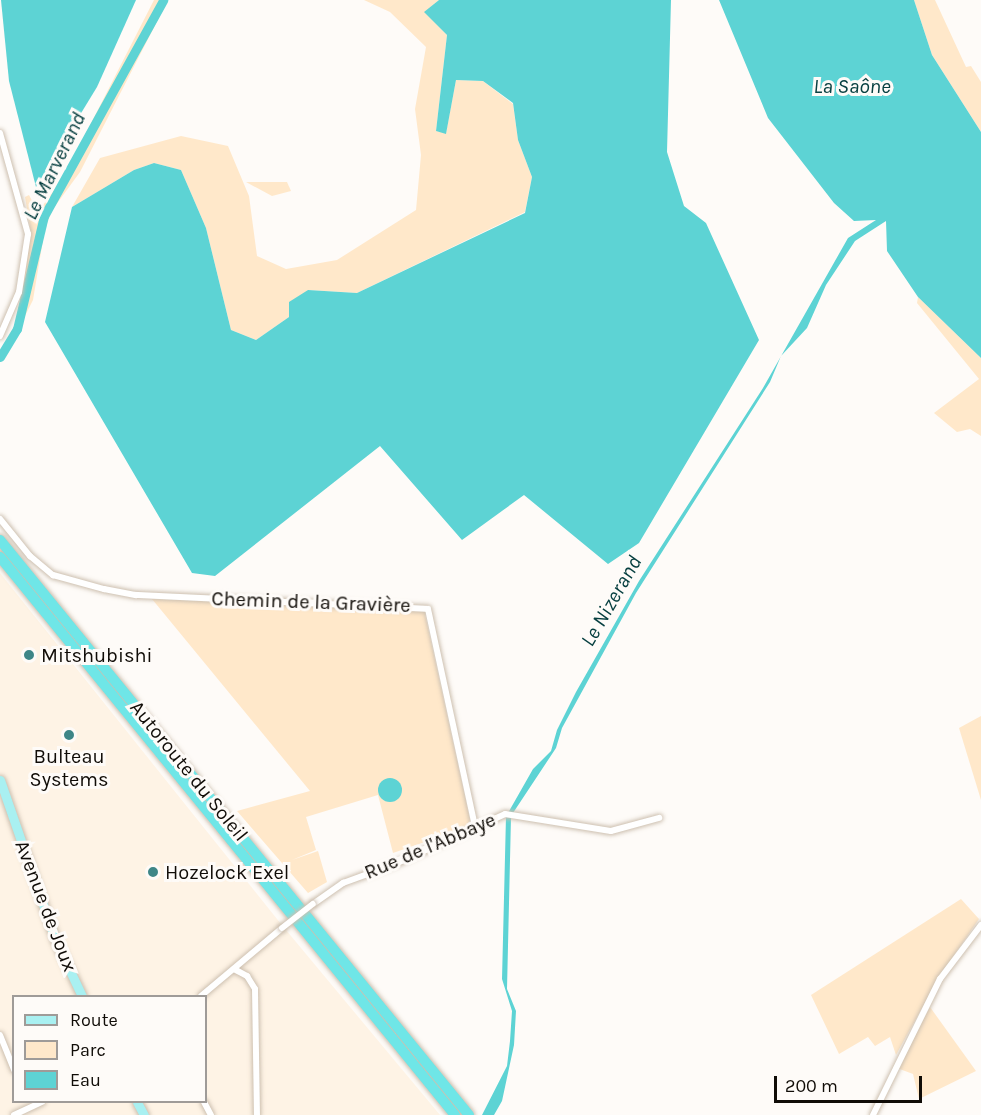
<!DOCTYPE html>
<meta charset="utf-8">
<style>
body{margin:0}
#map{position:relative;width:981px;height:1115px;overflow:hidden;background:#fefbf8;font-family:Karla,sans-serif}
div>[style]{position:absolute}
.built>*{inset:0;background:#fef3e5}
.green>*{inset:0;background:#ffe8ca}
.water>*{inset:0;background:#5dd3d4}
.round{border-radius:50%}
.river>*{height:9px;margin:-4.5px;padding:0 4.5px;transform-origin:4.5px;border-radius:4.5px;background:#5dd3d4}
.roads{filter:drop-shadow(0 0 2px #cdc0b0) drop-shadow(0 0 2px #cdc0b0)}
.street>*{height:6px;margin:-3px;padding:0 3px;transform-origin:3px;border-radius:3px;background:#fff}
.primary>*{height:9px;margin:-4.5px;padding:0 4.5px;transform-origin:4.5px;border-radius:4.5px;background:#a9f0f1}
.highway>*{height:10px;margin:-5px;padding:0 5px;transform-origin:5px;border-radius:5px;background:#6fe6e7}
.bridges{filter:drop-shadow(0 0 2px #cdc0b0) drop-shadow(0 0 2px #cdc0b0)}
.street-bridge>*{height:6px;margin:-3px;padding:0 3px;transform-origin:3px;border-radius:3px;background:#fff}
.dots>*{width:16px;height:16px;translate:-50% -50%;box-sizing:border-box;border:3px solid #fefbf8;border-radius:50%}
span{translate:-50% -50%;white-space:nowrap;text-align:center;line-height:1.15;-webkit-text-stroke:6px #fefbf8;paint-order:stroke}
.street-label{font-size:20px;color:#100c07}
.poi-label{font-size:20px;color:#100c07}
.left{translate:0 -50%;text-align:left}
.water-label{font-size:21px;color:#084041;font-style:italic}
.legend{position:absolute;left:12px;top:995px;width:195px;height:108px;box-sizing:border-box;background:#fefbf8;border:2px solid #9f9b98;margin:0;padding:8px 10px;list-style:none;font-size:18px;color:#100c07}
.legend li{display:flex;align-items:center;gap:12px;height:30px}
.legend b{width:30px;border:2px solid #9f9b98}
.scale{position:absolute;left:774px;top:1076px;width:148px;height:27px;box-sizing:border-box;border:3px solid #100c07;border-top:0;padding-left:8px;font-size:18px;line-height:21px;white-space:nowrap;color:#100c07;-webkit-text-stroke:4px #fefbf8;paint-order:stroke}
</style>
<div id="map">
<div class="built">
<div style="clip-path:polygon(evenodd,0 573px,281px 924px,440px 1115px,0 1115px,0 573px,14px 996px,206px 996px,206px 1102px,14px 1102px,14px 996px)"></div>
</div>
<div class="green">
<div style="clip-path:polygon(154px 0,168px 0,80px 172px,53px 209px,45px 228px,33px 300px,24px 318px,20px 298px,31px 234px,25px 197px,29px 195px,38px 212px,63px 178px)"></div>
<div style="clip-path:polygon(364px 0,439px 0,425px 12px,447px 35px,436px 131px,446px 133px,456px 80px,483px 81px,513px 104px,518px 140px,532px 177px,525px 212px,357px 293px,308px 290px,289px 317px,256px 340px,231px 330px,206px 228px,181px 170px,154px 163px,134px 170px,72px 207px,100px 158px,181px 136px,228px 146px,249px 196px,257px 256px,286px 269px,337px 260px,416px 210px,421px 155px,415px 109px,426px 47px,390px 12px)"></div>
<div style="clip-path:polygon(914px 0,935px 0,966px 67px,971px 66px,981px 82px,981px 132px,932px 55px)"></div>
<div style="clip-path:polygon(246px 182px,287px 182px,291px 191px,272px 196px)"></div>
<div style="clip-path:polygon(918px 297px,981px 358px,981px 436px,970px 429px,957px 432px,934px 413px,979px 379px,917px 303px)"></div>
<div style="clip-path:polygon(152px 599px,424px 610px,470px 820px,465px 828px,393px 853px,378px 795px,306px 817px,316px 850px,292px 860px,318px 851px,327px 882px,308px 893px,237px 811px,310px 791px)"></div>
<div style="clip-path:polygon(981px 716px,981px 800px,959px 728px)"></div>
<div style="clip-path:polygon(961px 899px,979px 919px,939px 977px,896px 1055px,890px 1037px,875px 1046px,868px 1037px,839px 1054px,811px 995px)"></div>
<div style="clip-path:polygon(930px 1007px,976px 1071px,919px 1099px,913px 1074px,897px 1068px)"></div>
</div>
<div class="water">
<div style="clip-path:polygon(1px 0,136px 0,97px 87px,36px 187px,9px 81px)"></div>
<div style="clip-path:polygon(439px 0,671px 0,667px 152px,684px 206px,706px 223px,759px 340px,639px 543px,608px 564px,524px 495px,462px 540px,380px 446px,215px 576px,192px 573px,45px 322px,72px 207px,134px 170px,154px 163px,181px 170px,206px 228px,231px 330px,256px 340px,289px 317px,289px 302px,308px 290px,357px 293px,525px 213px,532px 177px,518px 140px,513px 103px,483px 81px,456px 80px,446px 134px,436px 131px,447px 35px,424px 12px)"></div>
<div style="clip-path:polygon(719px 0,914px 0,932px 55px,981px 132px,981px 358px,918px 297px,887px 251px,886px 221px,855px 241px,826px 285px,807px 328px,781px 356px,770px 382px,636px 593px,562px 728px,556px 748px,513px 813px,508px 813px,533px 769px,551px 751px,557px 730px,576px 692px,639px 581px,763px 388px,848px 238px,876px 220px,854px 221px,834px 203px,768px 118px)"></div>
<div class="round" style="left:378px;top:778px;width:24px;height:24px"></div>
<div style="clip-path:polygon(506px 816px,511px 817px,507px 989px,516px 1011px,514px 1045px,502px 1101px,494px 1115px,482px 1115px,507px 1066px,510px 1041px,512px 1011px,502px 979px)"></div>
</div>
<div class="river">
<div style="left:0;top:357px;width:33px;rotate:-59deg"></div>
<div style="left:17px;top:329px;width:116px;rotate:-76.6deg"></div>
<div style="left:44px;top:216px;width:247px;rotate:-61.1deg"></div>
</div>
<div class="roads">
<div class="street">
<div style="left:0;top:133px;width:105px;rotate:74.5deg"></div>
<div style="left:28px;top:234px;width:59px;rotate:98.8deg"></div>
<div style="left:19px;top:292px;width:48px;rotate:113.4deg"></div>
<div style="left:0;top:519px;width:48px;rotate:51deg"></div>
<div style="left:30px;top:556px;width:30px;rotate:40deg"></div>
<div style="left:53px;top:575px;width:53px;rotate:15.4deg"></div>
<div style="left:104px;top:589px;width:33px;rotate:11deg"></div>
<div style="left:136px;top:595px;width:292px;rotate:2.7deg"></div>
<div style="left:428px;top:609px;width:222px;rotate:77.8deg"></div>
<div style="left:313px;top:904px;width:37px;rotate:-35deg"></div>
<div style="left:343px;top:883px;width:55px;rotate:-20.1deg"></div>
<div style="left:395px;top:864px;width:121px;rotate:-24.4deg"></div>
<div style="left:505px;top:814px;width:107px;rotate:9.1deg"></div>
<div style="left:611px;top:831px;width:50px;rotate:-15.2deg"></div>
<div style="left:234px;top:969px;width:15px;rotate:28deg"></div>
<div style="left:247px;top:976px;width:15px;rotate:58deg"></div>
<div style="left:255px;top:989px;width:126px;rotate:89.1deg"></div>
<div style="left:201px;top:996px;width:106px;rotate:-40deg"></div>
<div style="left:0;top:1035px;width:38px;rotate:68deg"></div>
<div style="left:204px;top:1102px;width:15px;rotate:62deg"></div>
<div style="left:14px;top:1115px;width:31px;rotate:-25deg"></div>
<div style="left:873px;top:1115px;width:152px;rotate:-63.8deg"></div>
<div style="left:940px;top:979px;width:68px;rotate:-52.8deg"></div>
</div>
<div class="primary">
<div style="left:0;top:780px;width:168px;rotate:70.9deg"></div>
<div style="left:55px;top:939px;width:63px;rotate:64.7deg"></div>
<div style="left:137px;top:1102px;width:15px;rotate:62deg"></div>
</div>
<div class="highway">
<div style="left:0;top:540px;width:742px;rotate:50.8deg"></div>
<div style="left:0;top:557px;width:720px;rotate:50.81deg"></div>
</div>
</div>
<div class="bridges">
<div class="street-bridge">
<div style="left:282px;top:928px;width:39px;rotate:-38deg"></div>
</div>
</div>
<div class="dots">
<div style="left:29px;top:655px;background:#3e8687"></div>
<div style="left:69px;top:735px;background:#3e8687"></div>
<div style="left:153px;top:872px;background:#3e8687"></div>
</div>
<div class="street-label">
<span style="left:311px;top:602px;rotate:2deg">Chemin de la Gravière</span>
<span style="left:189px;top:771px;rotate:51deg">Autoroute du Soleil</span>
<span style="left:430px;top:846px;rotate:-23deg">Rue de l'Abbaye</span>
<span style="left:46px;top:906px;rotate:69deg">Avenue de Joux</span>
</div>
<div class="poi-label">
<span class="left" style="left:41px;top:655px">Mitshubishi</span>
<span style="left:69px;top:768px">Bulteau<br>Systems</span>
<span class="left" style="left:165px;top:872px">Hozelock Exel</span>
</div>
<div class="water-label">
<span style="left:852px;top:86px">La Saône</span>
<span style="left:54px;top:166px;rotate:-64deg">Le Marverand</span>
<span style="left:611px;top:601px;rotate:-60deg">Le Nizerand</span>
</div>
<ul class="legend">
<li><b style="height:8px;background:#a9f0f1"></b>Route</li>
<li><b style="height:16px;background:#ffe8ca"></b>Parc</li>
<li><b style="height:16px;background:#5dd3d4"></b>Eau</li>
</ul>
<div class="scale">200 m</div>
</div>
